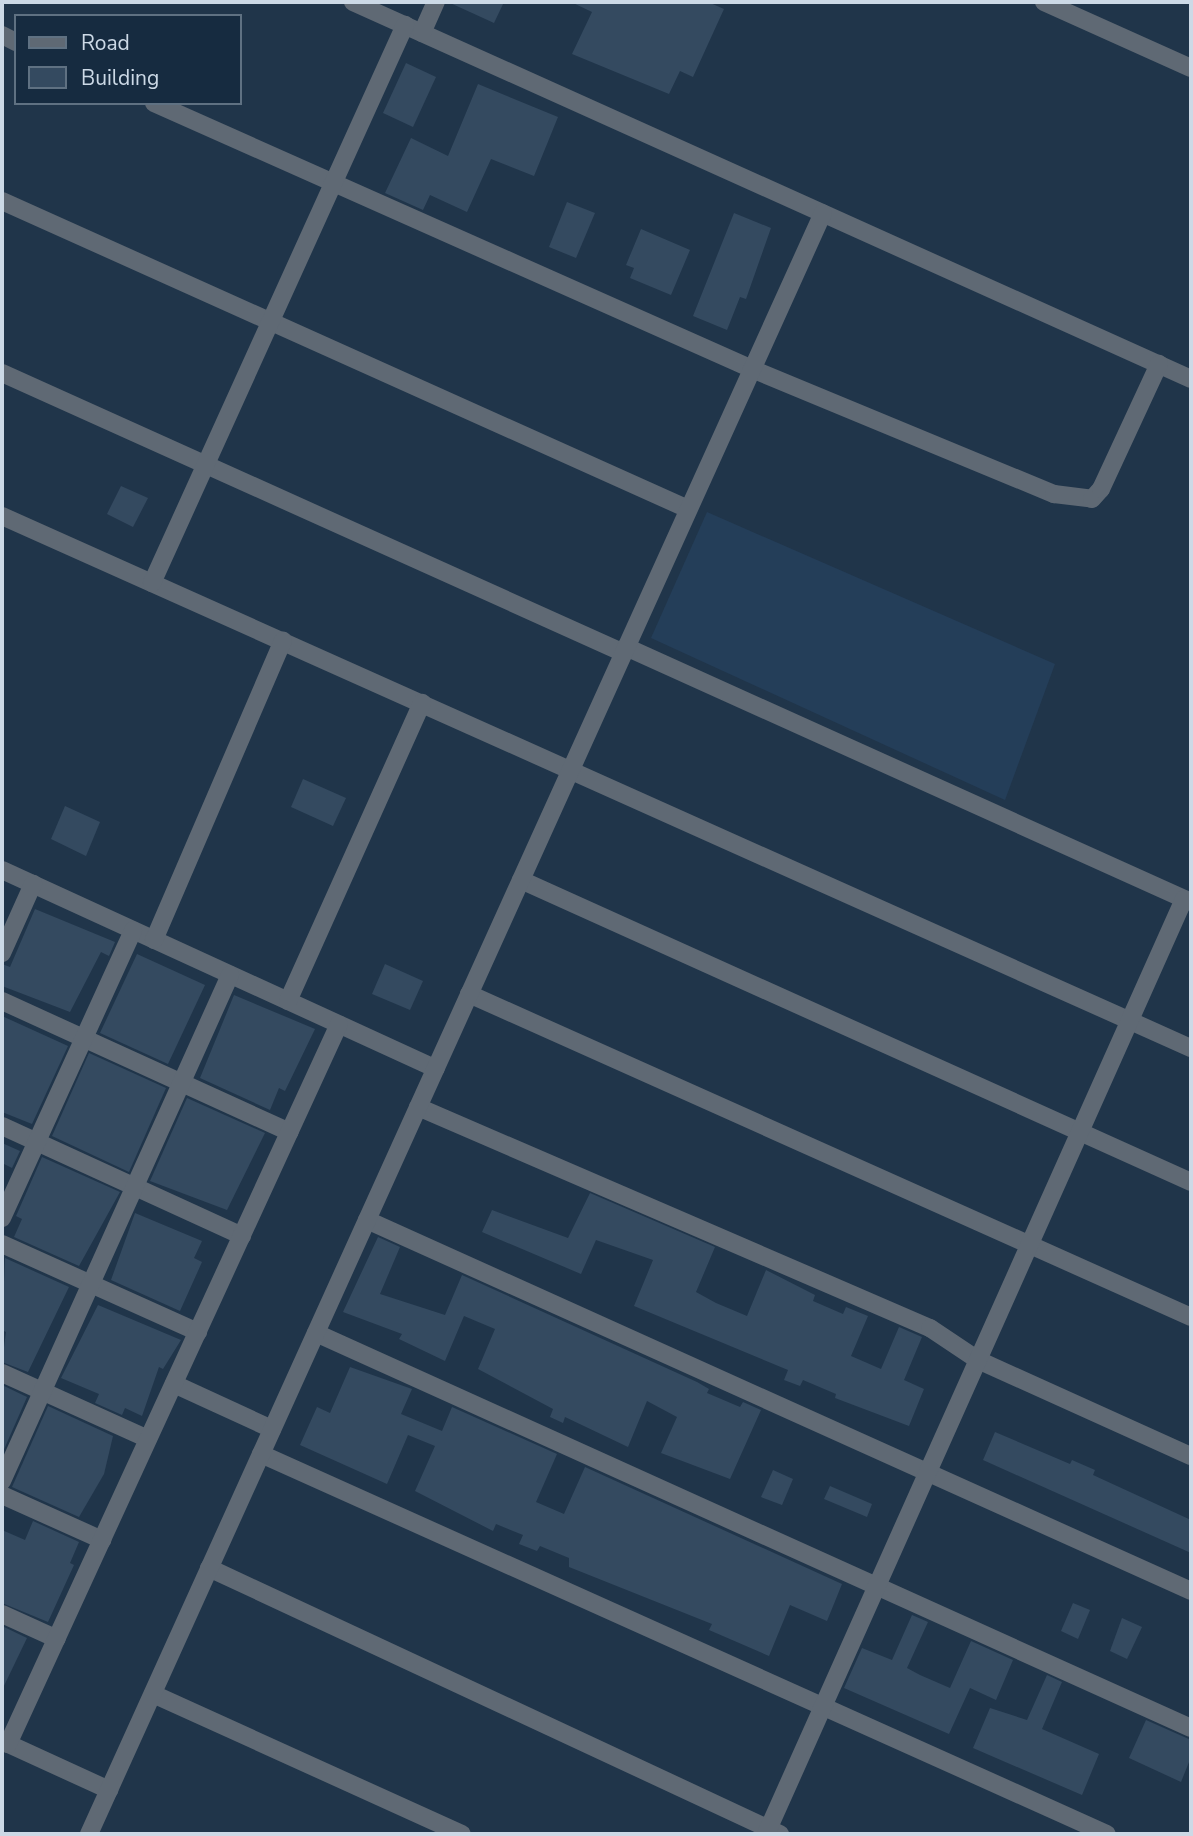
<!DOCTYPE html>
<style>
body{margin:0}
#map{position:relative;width:1193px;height:1836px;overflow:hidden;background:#20354a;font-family:"Nunito Sans",sans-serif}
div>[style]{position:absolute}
.built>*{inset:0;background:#243e59}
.building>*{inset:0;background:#344a60}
.minor>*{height:18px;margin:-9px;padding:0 9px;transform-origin:9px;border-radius:9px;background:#5f6974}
span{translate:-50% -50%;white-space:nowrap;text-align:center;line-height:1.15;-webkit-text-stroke:5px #162b40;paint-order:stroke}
.frame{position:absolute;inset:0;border:4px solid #ccd9e6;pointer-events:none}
.legend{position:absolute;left:14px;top:14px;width:228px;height:91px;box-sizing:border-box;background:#162b40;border:2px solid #5f7182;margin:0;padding:9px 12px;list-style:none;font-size:21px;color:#ccd9e6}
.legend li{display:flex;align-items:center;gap:14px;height:35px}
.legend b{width:35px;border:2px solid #5f7182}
</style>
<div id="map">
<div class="built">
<div style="clip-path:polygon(707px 512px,1055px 664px,1005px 800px,651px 638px)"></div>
</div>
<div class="building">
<div style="clip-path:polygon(448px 2px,504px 2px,494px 23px)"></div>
<div style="clip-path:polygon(571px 2px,708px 2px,724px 9px,693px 77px,680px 71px,669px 94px,572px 54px,592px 12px)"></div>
<div style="clip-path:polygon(406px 63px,436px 77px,413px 127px,383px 113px)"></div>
<div style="clip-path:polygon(478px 84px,558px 117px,534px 176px,491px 159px,467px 212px,430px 195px,423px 210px,385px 193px,411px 138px,448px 156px)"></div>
<div style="clip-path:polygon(567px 202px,595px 213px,576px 258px,549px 247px)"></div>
<div style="clip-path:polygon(734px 213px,771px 228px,746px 299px,740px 297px,727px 330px,693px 316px)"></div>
<div style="clip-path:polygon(641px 229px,690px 250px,671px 295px,630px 278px,634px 268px,626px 265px)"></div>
<div style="clip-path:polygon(121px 486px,148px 498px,133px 527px,107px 514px)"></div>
<div style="clip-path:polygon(303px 779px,346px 798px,333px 826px,291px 807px)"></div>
<div style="clip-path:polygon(65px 806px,100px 822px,86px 856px,51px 839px)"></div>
<div style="clip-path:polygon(35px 909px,115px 942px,109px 956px,101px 952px,70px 1012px,2px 986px,2px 964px,10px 967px)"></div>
<div style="clip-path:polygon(137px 954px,205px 985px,168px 1064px,100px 1033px)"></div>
<div style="clip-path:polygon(385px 964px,423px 981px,410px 1010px,372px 994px)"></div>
<div style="clip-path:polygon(234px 995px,315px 1029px,285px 1091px,279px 1088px,270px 1110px,200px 1078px)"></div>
<div style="clip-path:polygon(2px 1016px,68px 1046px,32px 1124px,2px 1112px)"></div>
<div style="clip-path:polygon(89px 1053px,166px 1088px,129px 1172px,52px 1136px)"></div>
<div style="clip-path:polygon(187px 1098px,265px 1133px,227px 1210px,150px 1181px)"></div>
<div style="clip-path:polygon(2px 1143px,20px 1151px,12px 1168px,2px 1163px)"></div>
<div style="clip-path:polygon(42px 1157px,120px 1192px,79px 1266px,14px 1237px,22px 1219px,16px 1216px)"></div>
<div style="clip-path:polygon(590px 1193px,715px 1247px,696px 1292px,716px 1303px,747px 1316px,766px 1270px,815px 1295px,813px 1301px,843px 1314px,846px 1307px,868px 1316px,851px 1356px,881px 1369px,899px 1327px,922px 1337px,904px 1380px,924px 1389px,909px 1426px,835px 1398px,836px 1394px,803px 1380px,800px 1386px,784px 1380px,788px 1370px,634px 1306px,653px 1260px,596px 1240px,581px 1274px,482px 1232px,492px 1210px,568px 1238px)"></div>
<div style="clip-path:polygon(135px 1213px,202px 1241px,194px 1258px,202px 1262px,180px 1311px,111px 1280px)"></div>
<div style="clip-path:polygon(378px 1237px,400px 1247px,380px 1294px,445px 1315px,462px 1275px,697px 1382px,709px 1389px,707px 1393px,740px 1407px,743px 1402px,761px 1410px,730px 1479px,661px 1453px,677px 1417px,647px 1401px,628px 1447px,565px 1417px,563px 1423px,550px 1417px,553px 1409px,478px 1369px,495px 1329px,464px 1316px,445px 1361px,399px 1339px,402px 1334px,343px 1312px)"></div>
<div style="clip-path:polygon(5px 1258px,69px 1287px,28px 1372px,2px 1362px,6px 1332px,2px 1330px)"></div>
<div style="clip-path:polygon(98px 1305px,181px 1340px,163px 1369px,159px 1367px,142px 1416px,125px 1408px,122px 1415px,95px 1403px,99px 1394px,61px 1378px)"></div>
<div style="clip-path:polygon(350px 1367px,412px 1389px,401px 1414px,442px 1431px,452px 1407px,557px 1454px,536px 1502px,564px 1514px,585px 1467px,842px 1584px,827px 1621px,790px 1605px,769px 1656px,709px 1630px,712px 1624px,569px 1567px,569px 1558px,540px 1546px,537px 1551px,519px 1544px,523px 1535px,496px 1524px,493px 1531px,415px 1491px,435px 1446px,408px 1435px,387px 1484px,300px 1445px,317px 1407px,330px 1413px)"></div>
<div style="clip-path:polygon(2px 1385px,27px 1397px,2px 1454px)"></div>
<div style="clip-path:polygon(48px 1406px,113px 1436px,104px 1474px,79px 1517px,12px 1487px)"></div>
<div style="clip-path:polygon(995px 1432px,1070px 1464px,1072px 1460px,1095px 1470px,1093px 1475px,1191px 1520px,1191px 1553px,983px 1460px)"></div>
<div style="clip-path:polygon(773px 1470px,793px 1479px,782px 1505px,761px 1497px)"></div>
<div style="clip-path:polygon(830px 1486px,872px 1504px,867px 1517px,824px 1499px)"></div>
<div style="clip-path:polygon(33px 1521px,79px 1542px,70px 1563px,74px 1565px,48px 1622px,2px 1603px,2px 1530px,25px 1540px)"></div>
<div style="clip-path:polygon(1073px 1603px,1090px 1610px,1078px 1639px,1061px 1631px)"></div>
<div style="clip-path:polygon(912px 1615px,928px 1622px,907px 1668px,920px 1675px,950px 1688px,971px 1641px,1013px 1660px,996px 1700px,970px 1688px,949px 1734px,844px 1688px,862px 1648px,892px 1660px)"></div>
<div style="clip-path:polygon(1122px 1618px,1142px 1627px,1127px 1659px,1110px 1651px)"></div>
<div style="clip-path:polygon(2px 1626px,27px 1638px,2px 1690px)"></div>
<div style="clip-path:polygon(1047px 1675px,1062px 1682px,1042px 1729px,1099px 1754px,1082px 1795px,973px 1748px,990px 1708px,1027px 1720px)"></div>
<div style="clip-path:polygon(1146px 1720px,1191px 1740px,1191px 1757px,1181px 1782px,1129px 1758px)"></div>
</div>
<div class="minor">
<div style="left:353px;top:2px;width:919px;rotate:24.22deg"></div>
<div style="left:1044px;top:2px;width:161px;rotate:24.2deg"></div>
<div style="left:422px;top:33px;width:34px;rotate:-66deg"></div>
<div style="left:2px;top:35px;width:16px;rotate:27deg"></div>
<div style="left:154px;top:103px;width:654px;rotate:23.98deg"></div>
<div style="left:752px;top:369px;width:327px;rotate:22.5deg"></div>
<div style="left:1054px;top:494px;width:38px;rotate:7deg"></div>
<div style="left:1092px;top:499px;width:13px;rotate:-48deg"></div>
<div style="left:1101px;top:489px;width:138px;rotate:-65.1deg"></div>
<div style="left:2px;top:201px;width:752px;rotate:24.18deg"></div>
<div style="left:2px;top:373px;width:682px;rotate:24.24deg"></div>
<div style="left:2px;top:516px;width:1303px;rotate:24.11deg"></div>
<div style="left:152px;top:583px;width:613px;rotate:-65.61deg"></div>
<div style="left:626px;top:647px;width:620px;rotate:24.29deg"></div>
<div style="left:2px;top:870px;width:477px;rotate:24.6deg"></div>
<div style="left:521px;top:880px;width:735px;rotate:24.26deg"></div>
<div style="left:154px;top:940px;width:326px;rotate:-66.7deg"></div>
<div style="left:2px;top:953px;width:76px;rotate:-65.8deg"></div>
<div style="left:469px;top:994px;width:791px;rotate:24.1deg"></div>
<div style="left:2px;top:1001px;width:316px;rotate:24.5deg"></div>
<div style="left:288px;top:1001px;width:327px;rotate:-65.8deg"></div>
<div style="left:418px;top:1107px;width:558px;rotate:23.35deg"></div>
<div style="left:930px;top:1328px;width:58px;rotate:33.7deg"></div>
<div style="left:978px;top:1360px;width:234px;rotate:24.3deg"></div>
<div style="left:2px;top:1126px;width:264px;rotate:24.6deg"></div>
<div style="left:2px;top:1218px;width:316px;rotate:-65.5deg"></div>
<div style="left:367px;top:1220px;width:904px;rotate:24.24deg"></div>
<div style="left:2px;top:1244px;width:215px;rotate:24.2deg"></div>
<div style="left:316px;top:1333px;width:960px;rotate:24.3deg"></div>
<div style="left:2px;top:1373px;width:160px;rotate:24.3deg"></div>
<div style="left:174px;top:1384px;width:108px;rotate:24.7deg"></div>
<div style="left:261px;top:1454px;width:927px;rotate:24.19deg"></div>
<div style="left:2px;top:1481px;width:555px;rotate:-65.74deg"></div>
<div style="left:2px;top:1495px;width:110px;rotate:24.2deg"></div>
<div style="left:209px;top:1568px;width:630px;rotate:24.98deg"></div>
<div style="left:2px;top:1614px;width:60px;rotate:24.4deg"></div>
<div style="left:153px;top:1694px;width:339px;rotate:24.4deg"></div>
<div style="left:2px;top:1741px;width:118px;rotate:24.6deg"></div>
<div style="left:8px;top:1744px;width:792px;rotate:-65.31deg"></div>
<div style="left:89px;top:1834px;width:1779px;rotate:-65.64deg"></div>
<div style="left:766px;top:1834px;width:1024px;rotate:-65.91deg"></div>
</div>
<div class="frame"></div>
<ul class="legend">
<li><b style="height:9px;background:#5f6974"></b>Road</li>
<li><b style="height:19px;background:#344a60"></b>Building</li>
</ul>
</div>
